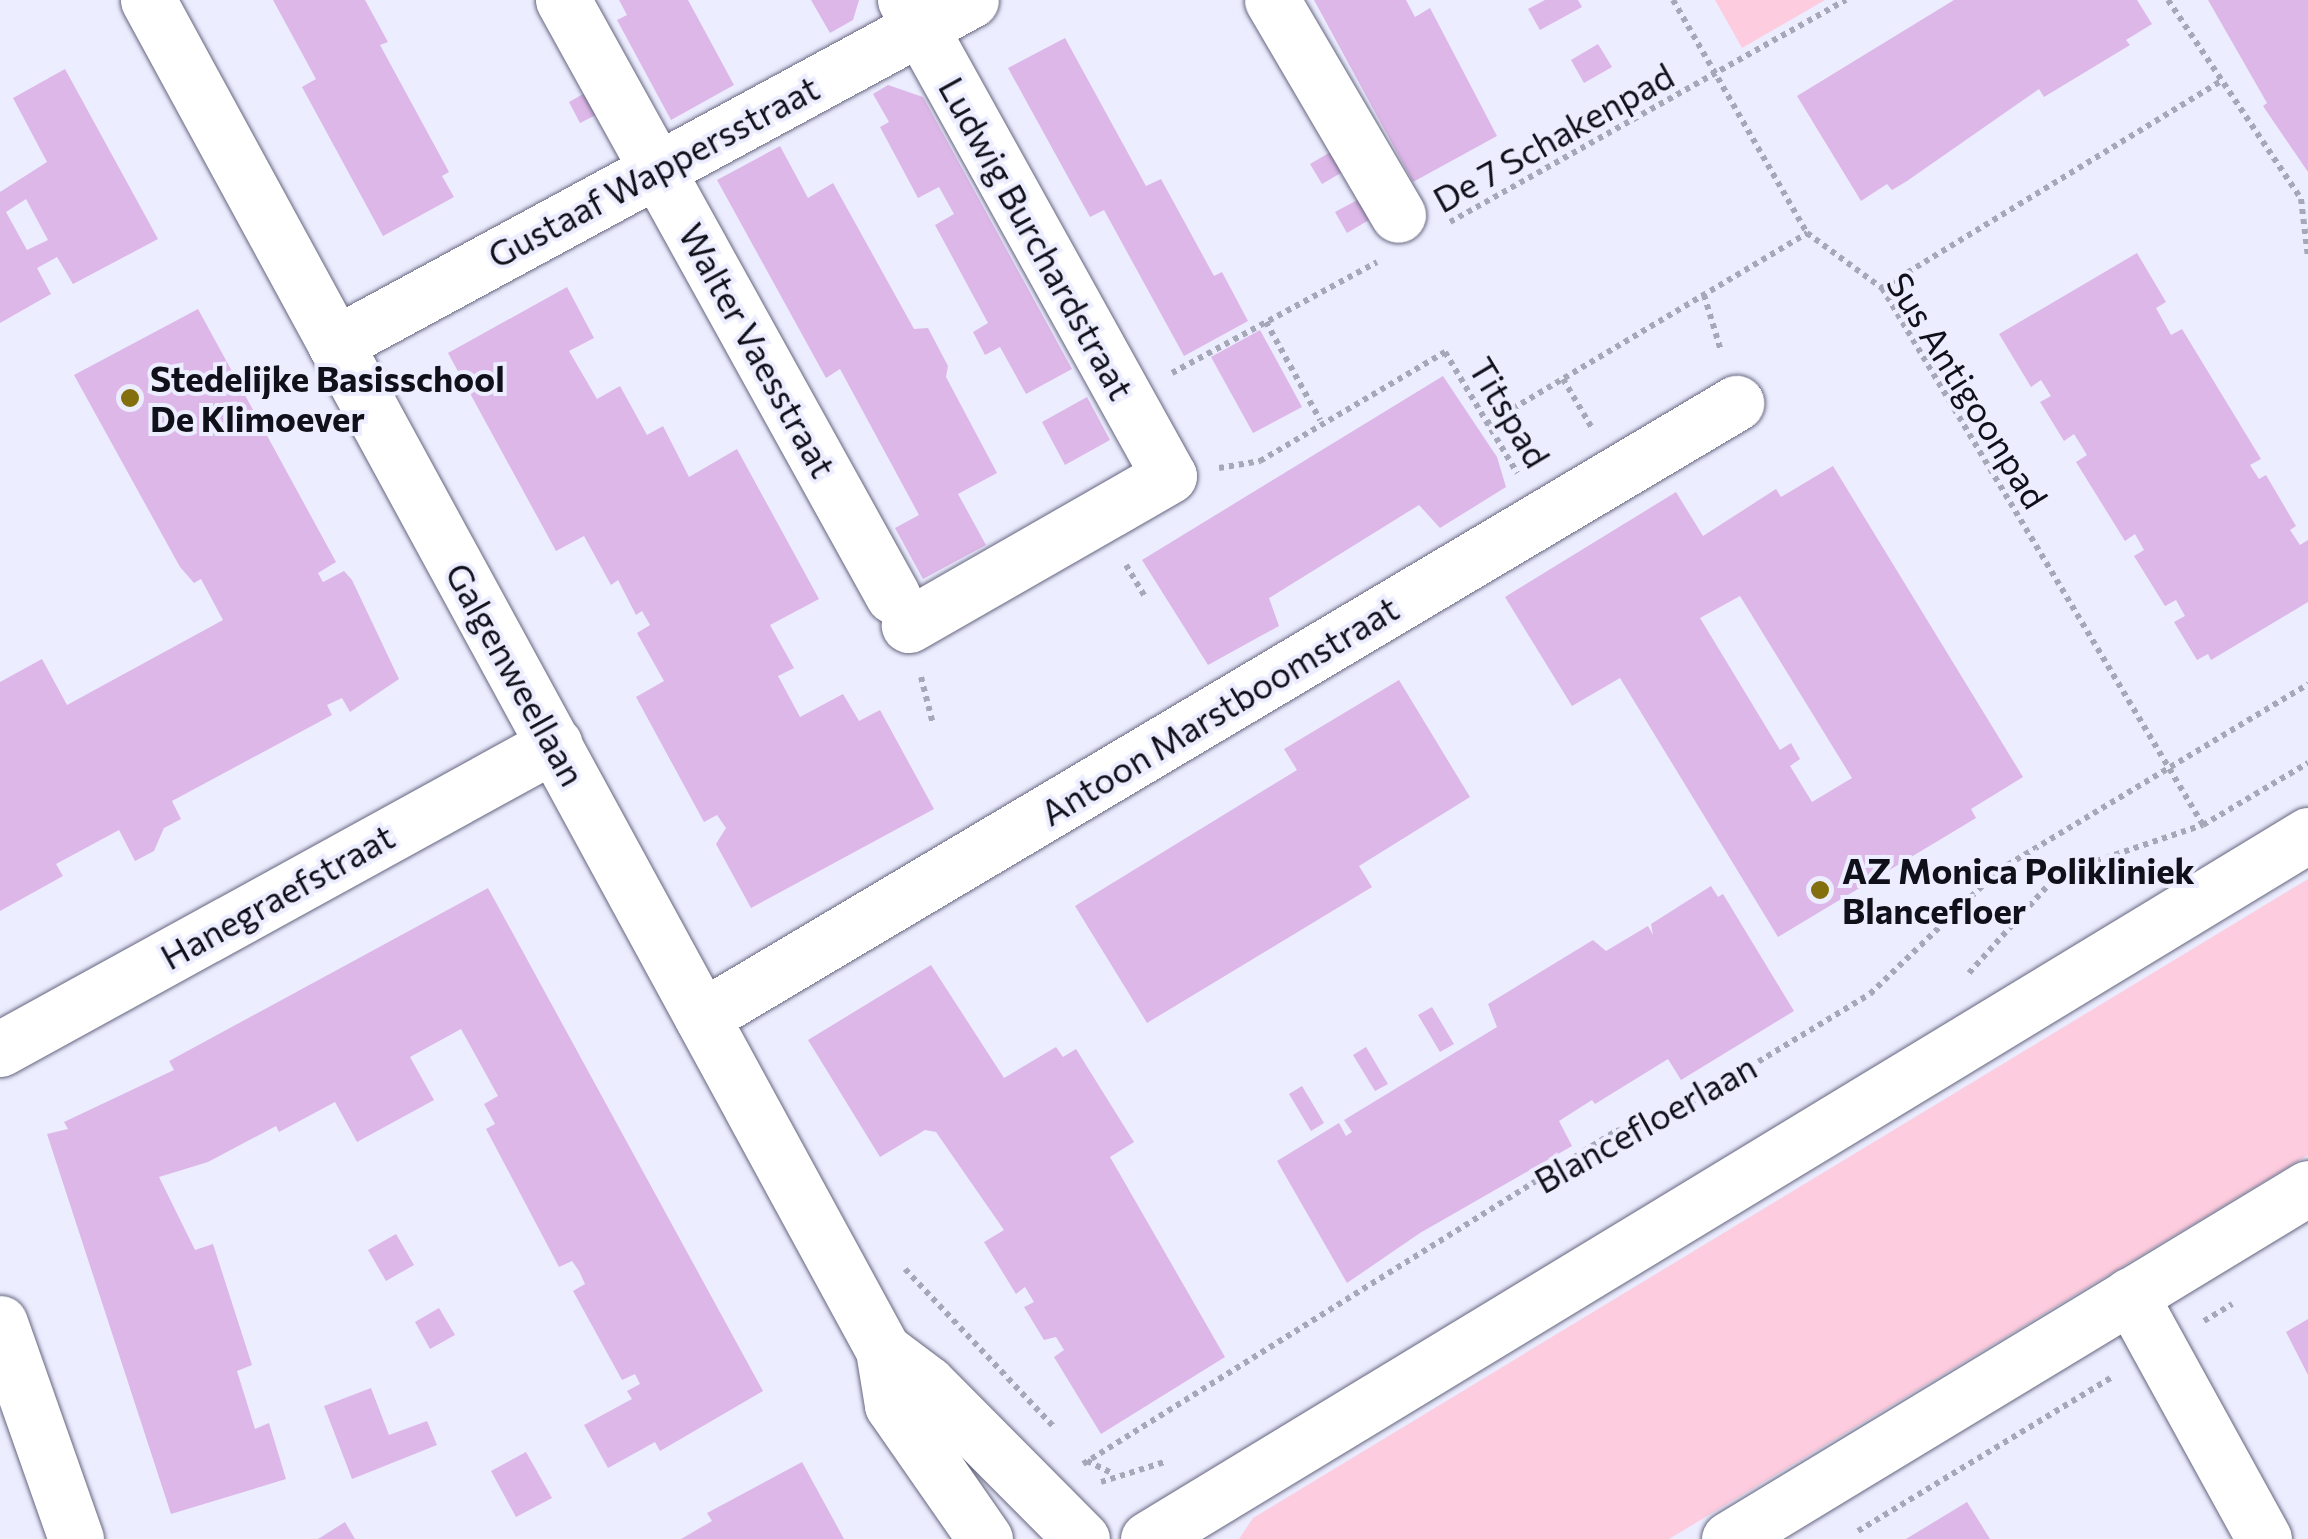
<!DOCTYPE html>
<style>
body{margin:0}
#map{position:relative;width:2308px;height:1539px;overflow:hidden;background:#ecedff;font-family:Commissioner,sans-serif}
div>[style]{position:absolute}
.green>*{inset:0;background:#fdccdf}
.building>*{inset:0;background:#ddb7e8}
.path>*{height:6px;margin-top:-3px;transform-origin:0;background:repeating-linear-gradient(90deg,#a7a8b7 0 5px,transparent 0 10px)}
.roads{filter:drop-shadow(0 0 2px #65667f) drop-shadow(0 0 2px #65667f)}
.street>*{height:55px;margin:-27.5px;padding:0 27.5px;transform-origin:27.5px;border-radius:27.5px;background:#fff}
.secondary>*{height:55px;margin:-27.5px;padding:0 27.5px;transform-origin:27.5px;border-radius:27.5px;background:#fff}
.dots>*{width:28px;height:28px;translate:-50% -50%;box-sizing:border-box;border:5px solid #ecedff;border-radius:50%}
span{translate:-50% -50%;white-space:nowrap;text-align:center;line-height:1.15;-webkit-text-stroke:8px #ecedff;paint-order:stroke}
.street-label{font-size:35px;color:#10101a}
.poi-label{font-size:35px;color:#10101a;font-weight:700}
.left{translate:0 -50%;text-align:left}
</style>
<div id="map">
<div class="green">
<div style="clip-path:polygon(1715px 0,1825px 0,1742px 48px)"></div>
<div style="clip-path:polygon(2308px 879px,2308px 1155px,1669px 1539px,1239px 1539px,1253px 1518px)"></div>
</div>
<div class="building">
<div style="clip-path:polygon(273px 0,365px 0,388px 42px,380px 45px,449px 172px,442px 176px,454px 197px,383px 236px,302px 87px,316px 79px)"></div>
<div style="clip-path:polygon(619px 0,688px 0,734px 85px,671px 120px,617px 20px,627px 15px)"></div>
<div style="clip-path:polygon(811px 0,859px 0,853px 20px,830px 33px)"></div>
<div style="clip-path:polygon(1314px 0,1406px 0,1415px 17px,1430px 8px,1497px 136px,1413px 182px)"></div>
<div style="clip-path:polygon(1545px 0,1578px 0,1582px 7px,1540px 30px,1528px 9px)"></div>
<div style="clip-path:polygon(1954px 0,2137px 0,2152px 24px,2126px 40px,2130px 45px,2044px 97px,2039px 89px,1907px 181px,1892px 190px,1887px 184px,1861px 201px,1797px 96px)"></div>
<div style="clip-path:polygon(2208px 0,2308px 0,2308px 172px,2263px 106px,2267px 103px)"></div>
<div style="clip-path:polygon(1065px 38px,1146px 186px,1161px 179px,1214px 276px,1222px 272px,1248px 321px,1184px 356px,1104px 210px,1090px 217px,1008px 68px)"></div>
<div style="clip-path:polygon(1598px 44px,1612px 67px,1584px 83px,1571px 60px)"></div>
<div style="clip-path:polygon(evenodd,65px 69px,158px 239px,73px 284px,57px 257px,37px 268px,51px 294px,0 323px,0 192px,47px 162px,13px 98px,65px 69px,26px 199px,48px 240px,27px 250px,6px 212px,26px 199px)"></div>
<div style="clip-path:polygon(888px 85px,923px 97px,1072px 369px,1026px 394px,1000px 347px,985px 355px,973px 332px,988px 323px,935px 225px,954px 214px,939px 187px,918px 198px,880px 127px,889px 122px,873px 94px)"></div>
<div style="clip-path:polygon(592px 89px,604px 111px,580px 123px,569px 102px)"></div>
<div style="clip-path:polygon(780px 146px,808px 198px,833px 183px,914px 329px,928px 328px,948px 366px,946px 377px,997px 473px,958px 494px,986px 545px,923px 579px,895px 528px,919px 515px,840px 369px,826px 378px,717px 180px)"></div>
<div style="clip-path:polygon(1334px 150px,1346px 170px,1322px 184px,1310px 164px)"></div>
<div style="clip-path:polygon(1363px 197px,1374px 217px,1347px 233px,1335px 212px)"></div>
<div style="clip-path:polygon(2137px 253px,2166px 302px,2156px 308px,2171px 335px,2182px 329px,2261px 459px,2250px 465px,2259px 479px,2266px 475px,2296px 526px,2290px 530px,2300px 545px,2308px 540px,2308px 602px,2211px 660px,2208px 654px,2197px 660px,2174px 622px,2185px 616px,2176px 600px,2165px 606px,2134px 556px,2144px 550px,2135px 534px,2125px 541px,2076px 462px,2087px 455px,2074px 434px,2064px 441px,2040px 402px,2051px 396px,2041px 380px,2031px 387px,1999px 334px)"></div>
<div style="clip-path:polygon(567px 287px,594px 338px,569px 351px,597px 399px,620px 386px,647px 435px,663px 426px,689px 477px,737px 449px,819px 599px,770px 625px,794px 668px,778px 676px,800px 717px,843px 694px,859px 721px,880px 710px,934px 809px,751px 908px,716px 844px,726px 828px,717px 815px,704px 822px,636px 697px,664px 681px,637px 633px,650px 625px,642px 611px,636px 615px,618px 580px,611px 585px,584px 536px,556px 551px,448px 353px)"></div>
<div style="clip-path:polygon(198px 309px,336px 562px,318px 573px,323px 582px,344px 571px,352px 580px,399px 679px,350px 712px,342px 698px,327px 705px,332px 715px,172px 801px,181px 819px,164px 828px,154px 851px,135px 861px,119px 830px,56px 864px,63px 876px,0 911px,0 682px,42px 659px,67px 705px,223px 620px,201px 579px,194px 583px,180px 567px,74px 375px)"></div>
<div style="clip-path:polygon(1260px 330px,1302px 407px,1253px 433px,1211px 357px)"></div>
<div style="clip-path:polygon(1443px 376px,1497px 457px,1506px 487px,1440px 528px,1419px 505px,1269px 598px,1279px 626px,1208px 665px,1142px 560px)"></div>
<div style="clip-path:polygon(1087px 397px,1110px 440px,1065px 465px,1042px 422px)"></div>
<div style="clip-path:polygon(evenodd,1833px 466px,2023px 777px,1971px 809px,1976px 818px,1778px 937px,1620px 678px,1572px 706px,1505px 597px,1676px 492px,1703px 536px,1776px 489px,1781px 497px,1833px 466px,1740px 596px,1852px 778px,1812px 802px,1790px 766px,1800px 759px,1791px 743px,1780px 750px,1700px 618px,1740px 596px)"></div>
<div style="clip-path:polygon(1399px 680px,1470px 797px,1359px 866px,1372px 887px,1147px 1023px,1075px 906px,1297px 770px,1284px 749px)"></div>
<div style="clip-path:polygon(1711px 886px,1718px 897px,1723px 894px,1794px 1011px,1681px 1080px,1668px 1059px,1595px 1104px,1592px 1100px,1559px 1121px,1572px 1146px,1420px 1233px,1347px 1283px,1277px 1161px,1339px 1123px,1346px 1136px,1352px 1132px,1344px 1120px,1497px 1027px,1488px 1004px,1593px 940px,1606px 951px,1648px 926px,1653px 935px,1651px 924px)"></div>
<div style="clip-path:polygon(488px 888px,763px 1391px,660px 1451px,655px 1442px,608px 1468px,584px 1425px,632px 1399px,627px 1391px,640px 1384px,635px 1374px,622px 1380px,573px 1291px,585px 1284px,579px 1271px,572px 1261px,559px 1267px,486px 1129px,495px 1124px,484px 1104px,498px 1096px,461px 1029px,410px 1057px,434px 1100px,357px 1142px,335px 1102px,279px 1132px,276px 1126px,208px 1162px,159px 1177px,195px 1250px,213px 1244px,252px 1365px,237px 1371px,255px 1429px,269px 1423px,286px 1479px,171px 1514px,47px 1134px,68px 1129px,64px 1122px,174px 1070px,169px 1061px)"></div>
<div style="clip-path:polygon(931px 965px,1004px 1078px,1056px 1047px,1063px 1057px,1076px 1049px,1134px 1142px,1110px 1157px,1225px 1357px,1101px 1434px,1054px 1357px,1064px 1350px,1056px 1337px,1044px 1340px,1024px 1307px,1034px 1302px,1025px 1287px,1016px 1294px,984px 1242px,1004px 1230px,936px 1132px,925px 1130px,880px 1157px,808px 1040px)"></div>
<div style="clip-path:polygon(1432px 1007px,1454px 1044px,1440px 1052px,1418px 1015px)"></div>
<div style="clip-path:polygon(1366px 1047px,1388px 1084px,1375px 1091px,1353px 1055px)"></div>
<div style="clip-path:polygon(1302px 1086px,1324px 1123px,1311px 1131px,1289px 1094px)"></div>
<div style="clip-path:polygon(396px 1234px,414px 1265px,386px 1281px,368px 1250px)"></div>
<div style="clip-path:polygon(439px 1308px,455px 1335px,430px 1349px,415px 1322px)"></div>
<div style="clip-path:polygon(2308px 1319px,2308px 1375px,2286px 1332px)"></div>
<div style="clip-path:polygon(371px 1388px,389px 1435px,427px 1421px,437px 1445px,352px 1479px,324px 1406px)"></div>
<div style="clip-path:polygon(526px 1452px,552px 1498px,516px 1517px,491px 1471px)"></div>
<div style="clip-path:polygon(802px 1462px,844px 1539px,681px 1539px,712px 1521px,707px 1513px)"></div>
<div style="clip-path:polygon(1967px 1502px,1990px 1539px,1906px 1539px)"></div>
<div style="clip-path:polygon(345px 1522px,355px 1539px,318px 1539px)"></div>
</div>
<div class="path">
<div style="left:1673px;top:0;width:269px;rotate:60.1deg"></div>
<div style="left:1807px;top:233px;width:93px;rotate:36.3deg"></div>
<div style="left:1882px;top:288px;width:626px;rotate:59.13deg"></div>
<div style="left:2168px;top:0;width:239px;rotate:56.2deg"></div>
<div style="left:2301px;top:199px;width:59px;rotate:83.2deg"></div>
<div style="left:1450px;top:222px;width:454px;rotate:-29.3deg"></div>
<div style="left:1882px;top:288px;width:399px;rotate:-31.4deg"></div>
<div style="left:1704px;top:295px;width:59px;rotate:73.1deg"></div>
<div style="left:1266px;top:322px;width:112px;rotate:61.1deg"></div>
<div style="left:1172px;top:373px;width:233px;rotate:-28.4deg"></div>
<div style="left:1563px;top:379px;width:57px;rotate:59.4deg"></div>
<div style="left:1487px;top:424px;width:373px;rotate:-30.8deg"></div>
<div style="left:1219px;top:468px;width:42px;rotate:-9.7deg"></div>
<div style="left:1260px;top:461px;width:215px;rotate:-30.5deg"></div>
<div style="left:1445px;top:352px;width:141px;rotate:59.2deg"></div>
<div style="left:1126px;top:565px;width:39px;rotate:59deg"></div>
<div style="left:921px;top:677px;width:49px;rotate:75.7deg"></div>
<div style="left:1969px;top:973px;width:133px;rotate:-48deg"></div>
<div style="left:2058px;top:874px;width:153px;rotate:-18.7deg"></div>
<div style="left:2203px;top:825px;width:122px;rotate:-30.6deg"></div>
<div style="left:905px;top:1269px;width:217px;rotate:46.7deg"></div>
<div style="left:2204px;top:1321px;width:33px;rotate:-31deg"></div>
<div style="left:1087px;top:1461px;width:28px;rotate:26deg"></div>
<div style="left:1083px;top:1464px;width:628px;rotate:-32deg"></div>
<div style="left:1616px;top:1131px;width:41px;rotate:-9.9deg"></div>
<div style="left:1656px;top:1124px;width:250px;rotate:-31.3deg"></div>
<div style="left:1870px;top:994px;width:179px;rotate:-43.9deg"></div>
<div style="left:1999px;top:870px;width:361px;rotate:-31deg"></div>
<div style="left:1101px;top:1482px;width:67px;rotate:-17.4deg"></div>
<div style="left:1858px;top:1531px;width:297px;rotate:-31.2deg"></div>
</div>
<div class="roads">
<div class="street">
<div style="left:148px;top:0;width:1537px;rotate:61.43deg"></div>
<div style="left:883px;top:1350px;width:56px;rotate:80.7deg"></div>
<div style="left:892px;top:1405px;width:163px;rotate:55.2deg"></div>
<div style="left:563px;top:0;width:681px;rotate:61.03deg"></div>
<div style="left:905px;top:0;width:544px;rotate:60.99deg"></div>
<div style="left:1169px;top:476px;width:300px;rotate:150.2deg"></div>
<div style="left:1272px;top:0;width:249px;rotate:59.6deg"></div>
<div style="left:335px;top:344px;width:723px;rotate:-28.41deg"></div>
<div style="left:702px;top:1017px;width:1203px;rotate:-30.7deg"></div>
<div style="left:0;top:1049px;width:633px;rotate:-28.79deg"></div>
<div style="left:2130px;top:1295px;width:278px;rotate:61.2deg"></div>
<div style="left:0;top:1323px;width:229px;rotate:70.6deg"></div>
<div style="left:883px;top:1350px;width:55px;rotate:36.9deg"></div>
<div style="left:927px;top:1383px;width:220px;rotate:45.2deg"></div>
</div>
<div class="secondary">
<div style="left:1148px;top:1539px;width:1357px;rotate:-31.25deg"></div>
<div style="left:1729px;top:1539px;width:677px;rotate:-31.22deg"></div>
</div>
</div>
<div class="dots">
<div style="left:130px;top:398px;background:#836f0e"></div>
<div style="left:1820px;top:890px;background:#836f0e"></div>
</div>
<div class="street-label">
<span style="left:1553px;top:137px;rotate:-29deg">De 7 Schakenpad</span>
<span style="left:653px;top:171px;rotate:-28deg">Gustaaf Wappersstraat</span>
<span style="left:1037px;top:238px;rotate:61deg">Ludwig Burchardstraat</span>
<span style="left:758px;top:350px;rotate:61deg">Walter Vaesstraat</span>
<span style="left:1968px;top:390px;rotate:58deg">Sus Antigoonpad</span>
<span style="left:1510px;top:412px;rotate:59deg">Titspad</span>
<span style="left:516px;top:674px;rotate:61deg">Galgenweellaan</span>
<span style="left:1219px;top:710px;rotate:-31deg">Antoon Marstboomstraat</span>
<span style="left:277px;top:896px;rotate:-29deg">Hanegraefstraat</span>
<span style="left:1645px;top:1123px;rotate:-29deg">Blancefloerlaan</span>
</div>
<div class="poi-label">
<span class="left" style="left:150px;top:398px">Stedelijke Basisschool<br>De Klimoever</span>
<span class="left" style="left:1842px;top:890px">AZ Monica Polikliniek<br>Blancefloer</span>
</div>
</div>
